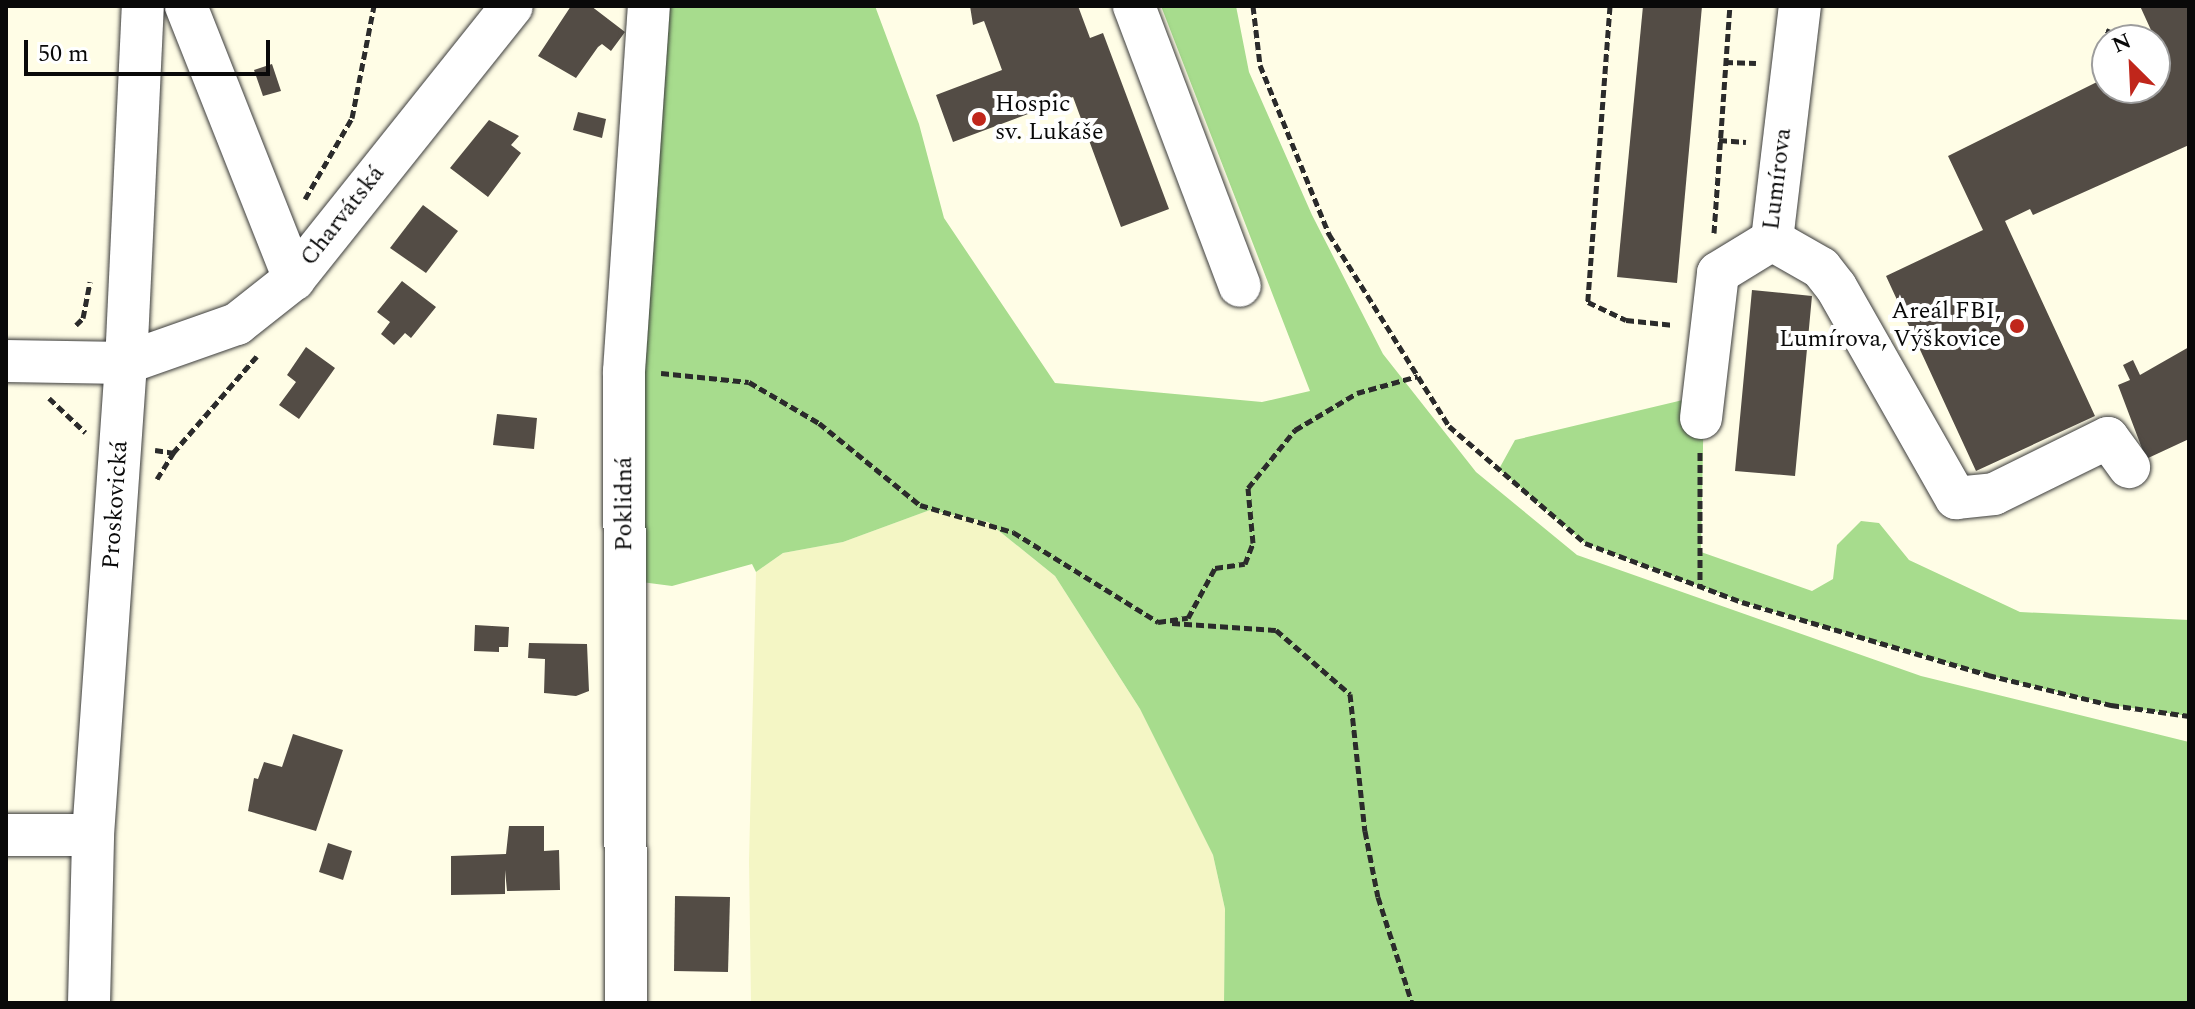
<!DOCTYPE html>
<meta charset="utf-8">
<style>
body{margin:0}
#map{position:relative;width:2195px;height:1009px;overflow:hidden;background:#fffde6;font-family:Spectral,serif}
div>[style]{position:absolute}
.farmland>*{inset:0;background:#f4f6c5}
.forest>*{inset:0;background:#a7dc8d}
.building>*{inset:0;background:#534c45}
.path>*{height:5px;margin-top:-2.5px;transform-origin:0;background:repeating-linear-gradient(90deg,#2b2b2b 0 8px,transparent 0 12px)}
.roads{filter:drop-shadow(0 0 2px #3c3c3c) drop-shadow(0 0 2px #3c3c3c)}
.minor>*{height:42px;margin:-21px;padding:0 21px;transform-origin:21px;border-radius:21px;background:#fff}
.dots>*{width:22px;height:22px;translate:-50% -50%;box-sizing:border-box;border:4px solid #fff;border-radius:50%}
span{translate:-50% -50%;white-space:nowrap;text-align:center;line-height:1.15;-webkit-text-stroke:8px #fff;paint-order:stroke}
.poi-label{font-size:24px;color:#090909}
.left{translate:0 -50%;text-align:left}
.right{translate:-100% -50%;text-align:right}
.street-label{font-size:24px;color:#090909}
.frame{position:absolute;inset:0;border:8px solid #090909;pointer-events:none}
.north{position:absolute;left:2091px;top:24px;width:80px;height:80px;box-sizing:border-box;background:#fff;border:2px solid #9d9d9d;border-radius:50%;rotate:336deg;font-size:22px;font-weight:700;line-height:32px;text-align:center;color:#090909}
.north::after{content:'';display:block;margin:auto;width:28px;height:36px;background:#c0261b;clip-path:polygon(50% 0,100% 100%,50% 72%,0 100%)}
.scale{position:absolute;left:24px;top:40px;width:246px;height:36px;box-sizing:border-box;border:4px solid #090909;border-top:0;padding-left:10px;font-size:24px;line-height:28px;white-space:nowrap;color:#090909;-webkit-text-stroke:6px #fff;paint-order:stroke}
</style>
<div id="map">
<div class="farmland">
<div style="clip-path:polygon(930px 510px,988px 522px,1055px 576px,1140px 709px,1213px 855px,1225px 909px,1224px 1003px,751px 1003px,749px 861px,756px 572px,783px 553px,843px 542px)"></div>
</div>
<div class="forest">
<div style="clip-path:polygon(656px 6px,875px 6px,919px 124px,944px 218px,1055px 383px,1262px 402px,1310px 391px,1161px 6px,1236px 6px,1249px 72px,1312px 215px,1383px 354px,1476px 472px,1577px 555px,1921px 676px,2189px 742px,2189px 1003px,1224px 1003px,1225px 909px,1213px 855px,1140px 709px,1055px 576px,988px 522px,930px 510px,843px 542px,783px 553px,756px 572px,752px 564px,672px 586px,626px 580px)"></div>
<div style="clip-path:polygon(1704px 395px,1701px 552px,1812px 591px,1833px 579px,1837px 545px,1861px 521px,1879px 523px,1909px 560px,2020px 612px,2189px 620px,2189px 716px,2111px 705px,1988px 675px,1742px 602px,1585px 543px,1499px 469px,1515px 440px)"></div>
</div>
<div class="building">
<div style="clip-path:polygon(571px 6px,591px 6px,625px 32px,611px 51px,602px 44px,598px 47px,576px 78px,538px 56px)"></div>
<div style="clip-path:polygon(970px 6px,1078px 6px,1090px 38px,1103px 33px,1169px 209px,1121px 227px,1073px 97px,953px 142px,936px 95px,1002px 70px,984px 21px,973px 25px)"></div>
<div style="clip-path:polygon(1643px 6px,1702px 6px,1677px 283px,1617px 277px)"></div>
<div style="clip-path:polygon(2140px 6px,2189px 6px,2189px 145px,2033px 215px,2030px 209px,2005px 221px,2095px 416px,1976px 471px,1886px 276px,1983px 230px,1948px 156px,2107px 77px,2107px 88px,2155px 88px,2155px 55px,2161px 52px)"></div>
<div style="clip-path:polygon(272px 64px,281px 91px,263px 96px,254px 70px)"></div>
<div style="clip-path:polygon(578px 112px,606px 119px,602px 138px,573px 130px)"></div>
<div style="clip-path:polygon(489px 120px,519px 136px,511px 145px,521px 153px,488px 197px,450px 168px)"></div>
<div style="clip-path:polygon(423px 205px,458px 231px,426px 273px,390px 248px)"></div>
<div style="clip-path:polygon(402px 281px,436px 307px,411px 338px,405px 333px,394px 345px,381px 334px,390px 322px,377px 312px)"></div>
<div style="clip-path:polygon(1752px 290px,1812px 296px,1795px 476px,1735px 471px)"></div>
<div style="clip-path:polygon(306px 347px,335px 368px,299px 419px,279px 405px,296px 382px,287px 375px)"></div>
<div style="clip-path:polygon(2189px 347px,2189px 439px,2146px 459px,2118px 385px,2130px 380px,2123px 365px,2133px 360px,2140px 375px)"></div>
<div style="clip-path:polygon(497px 414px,537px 418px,534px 449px,493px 445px)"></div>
<div style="clip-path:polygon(475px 625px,509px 627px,508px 647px,499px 647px,499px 652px,474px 651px)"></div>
<div style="clip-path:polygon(529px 643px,587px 644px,589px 691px,576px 696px,544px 693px,545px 659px,528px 658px)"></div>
<div style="clip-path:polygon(293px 734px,343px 750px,316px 831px,248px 811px,254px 778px,258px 779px,264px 762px,282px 767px)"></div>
<div style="clip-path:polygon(509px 826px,544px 826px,544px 851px,559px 850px,560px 890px,507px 891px,505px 870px,505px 894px,451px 895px,451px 856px,506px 854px)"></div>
<div style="clip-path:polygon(328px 843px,352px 851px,343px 880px,319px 872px)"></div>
<div style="clip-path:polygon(675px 896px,730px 897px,728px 972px,674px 971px)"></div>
</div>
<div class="path">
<div style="left:1253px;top:6px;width:59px;rotate:83.2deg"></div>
<div style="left:1260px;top:65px;width:183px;rotate:67.8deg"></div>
<div style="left:1329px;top:234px;width:226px;rotate:58deg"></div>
<div style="left:1449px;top:426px;width:179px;rotate:40.7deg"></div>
<div style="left:1585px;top:543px;width:168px;rotate:20.6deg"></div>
<div style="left:1742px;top:602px;width:257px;rotate:16.5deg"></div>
<div style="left:1988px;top:675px;width:127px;rotate:13.7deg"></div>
<div style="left:2111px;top:705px;width:79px;rotate:8deg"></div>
<div style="left:1610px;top:6px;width:297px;rotate:94.3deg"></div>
<div style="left:1588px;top:302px;width:42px;rotate:25.3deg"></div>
<div style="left:1626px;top:320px;width:48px;rotate:5.9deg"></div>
<div style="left:2106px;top:30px;width:24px;rotate:24deg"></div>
<div style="left:2141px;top:40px;width:11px;rotate:-27deg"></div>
<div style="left:1725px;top:62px;width:31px;rotate:2deg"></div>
<div style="left:1719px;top:140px;width:27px;rotate:4deg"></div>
<div style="left:305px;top:199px;width:94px;rotate:-59.9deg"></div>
<div style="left:352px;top:118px;width:114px;rotate:-78.9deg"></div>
<div style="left:1714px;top:233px;width:228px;rotate:-86deg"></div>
<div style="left:76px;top:325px;width:10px;rotate:-45deg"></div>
<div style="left:83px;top:318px;width:37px;rotate:-79deg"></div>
<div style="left:661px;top:373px;width:88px;rotate:5.8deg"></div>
<div style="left:749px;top:382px;width:81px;rotate:30.4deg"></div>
<div style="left:819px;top:423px;width:130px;rotate:39.1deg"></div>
<div style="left:920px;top:505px;width:97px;rotate:16.2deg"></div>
<div style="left:1013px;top:532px;width:171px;rotate:31.8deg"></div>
<div style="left:1158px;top:622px;width:30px;rotate:-8deg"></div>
<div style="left:1188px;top:618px;width:57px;rotate:-61.6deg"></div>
<div style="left:1215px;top:568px;width:30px;rotate:-8deg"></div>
<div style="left:1245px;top:564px;width:22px;rotate:-69deg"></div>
<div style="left:1253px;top:543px;width:55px;rotate:-95.2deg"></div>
<div style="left:1248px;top:488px;width:75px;rotate:-51deg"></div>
<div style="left:1295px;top:430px;width:72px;rotate:-30.8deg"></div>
<div style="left:1357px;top:393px;width:63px;rotate:-15.6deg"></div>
<div style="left:49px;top:398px;width:50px;rotate:43.4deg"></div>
<div style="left:155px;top:450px;width:18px;rotate:9deg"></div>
<div style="left:173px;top:453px;width:128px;rotate:-49.1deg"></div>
<div style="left:1700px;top:452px;width:135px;rotate:90deg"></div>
<div style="left:157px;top:479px;width:31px;rotate:-58deg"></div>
<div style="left:1172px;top:623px;width:104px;rotate:3.9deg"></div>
<div style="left:1276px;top:630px;width:98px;rotate:40.9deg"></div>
<div style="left:1350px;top:694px;width:138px;rotate:83.8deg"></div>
<div style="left:1365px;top:831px;width:67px;rotate:78.9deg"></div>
<div style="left:1378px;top:897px;width:111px;rotate:72.2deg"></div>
</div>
<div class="roads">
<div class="minor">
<div style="left:186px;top:6px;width:294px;rotate:68.4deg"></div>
<div style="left:1134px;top:6px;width:299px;rotate:69.3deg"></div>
<div style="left:1772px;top:240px;width:56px;rotate:29.7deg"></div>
<div style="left:1821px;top:268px;width:24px;rotate:52deg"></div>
<div style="left:1836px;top:287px;width:243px;rotate:60.4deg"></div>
<div style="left:1956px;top:498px;width:38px;rotate:-6deg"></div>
<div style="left:1994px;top:494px;width:127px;rotate:-26.2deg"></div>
<div style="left:2108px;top:438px;width:36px;rotate:54deg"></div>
<div style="left:6px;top:361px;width:120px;rotate:1deg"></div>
<div style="left:126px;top:363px;width:118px;rotate:-19.4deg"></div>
<div style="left:237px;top:324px;width:73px;rotate:-38.3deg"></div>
<div style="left:294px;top:279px;width:349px;rotate:-51.4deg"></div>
<div style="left:1701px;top:418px;width:146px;rotate:-83.3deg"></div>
<div style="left:1718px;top:273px;width:63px;rotate:-31.4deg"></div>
<div style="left:1772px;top:240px;width:236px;rotate:-83.2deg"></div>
<div style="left:6px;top:835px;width:87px"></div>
<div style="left:89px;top:1003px;width:168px;rotate:-88.6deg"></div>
<div style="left:93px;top:835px;width:473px;rotate:-86deg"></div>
<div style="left:126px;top:363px;width:357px;rotate:-87.3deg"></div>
<div style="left:626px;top:1003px;width:632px;rotate:-90.18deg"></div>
<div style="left:624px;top:371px;width:366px;rotate:-86.1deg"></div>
</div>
</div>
<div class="dots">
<div style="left:979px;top:119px;background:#c0261b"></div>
<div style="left:2017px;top:326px;background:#c0261b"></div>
</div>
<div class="poi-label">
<span class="left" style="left:995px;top:119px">Hospic<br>sv. Lukáše</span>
<span class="right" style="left:2001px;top:326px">Areál FBI,<br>Lumírova, Výškovice</span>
</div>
<div class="street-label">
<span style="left:1778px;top:179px;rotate:-83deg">Lumírova</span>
<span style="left:343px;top:216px;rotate:-52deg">Charvátská</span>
<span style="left:625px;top:504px;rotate:-90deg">Poklidná</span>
<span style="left:116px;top:505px;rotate:-86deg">Proskovická</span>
</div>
<div class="frame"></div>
<div class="north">N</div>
<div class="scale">50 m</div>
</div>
